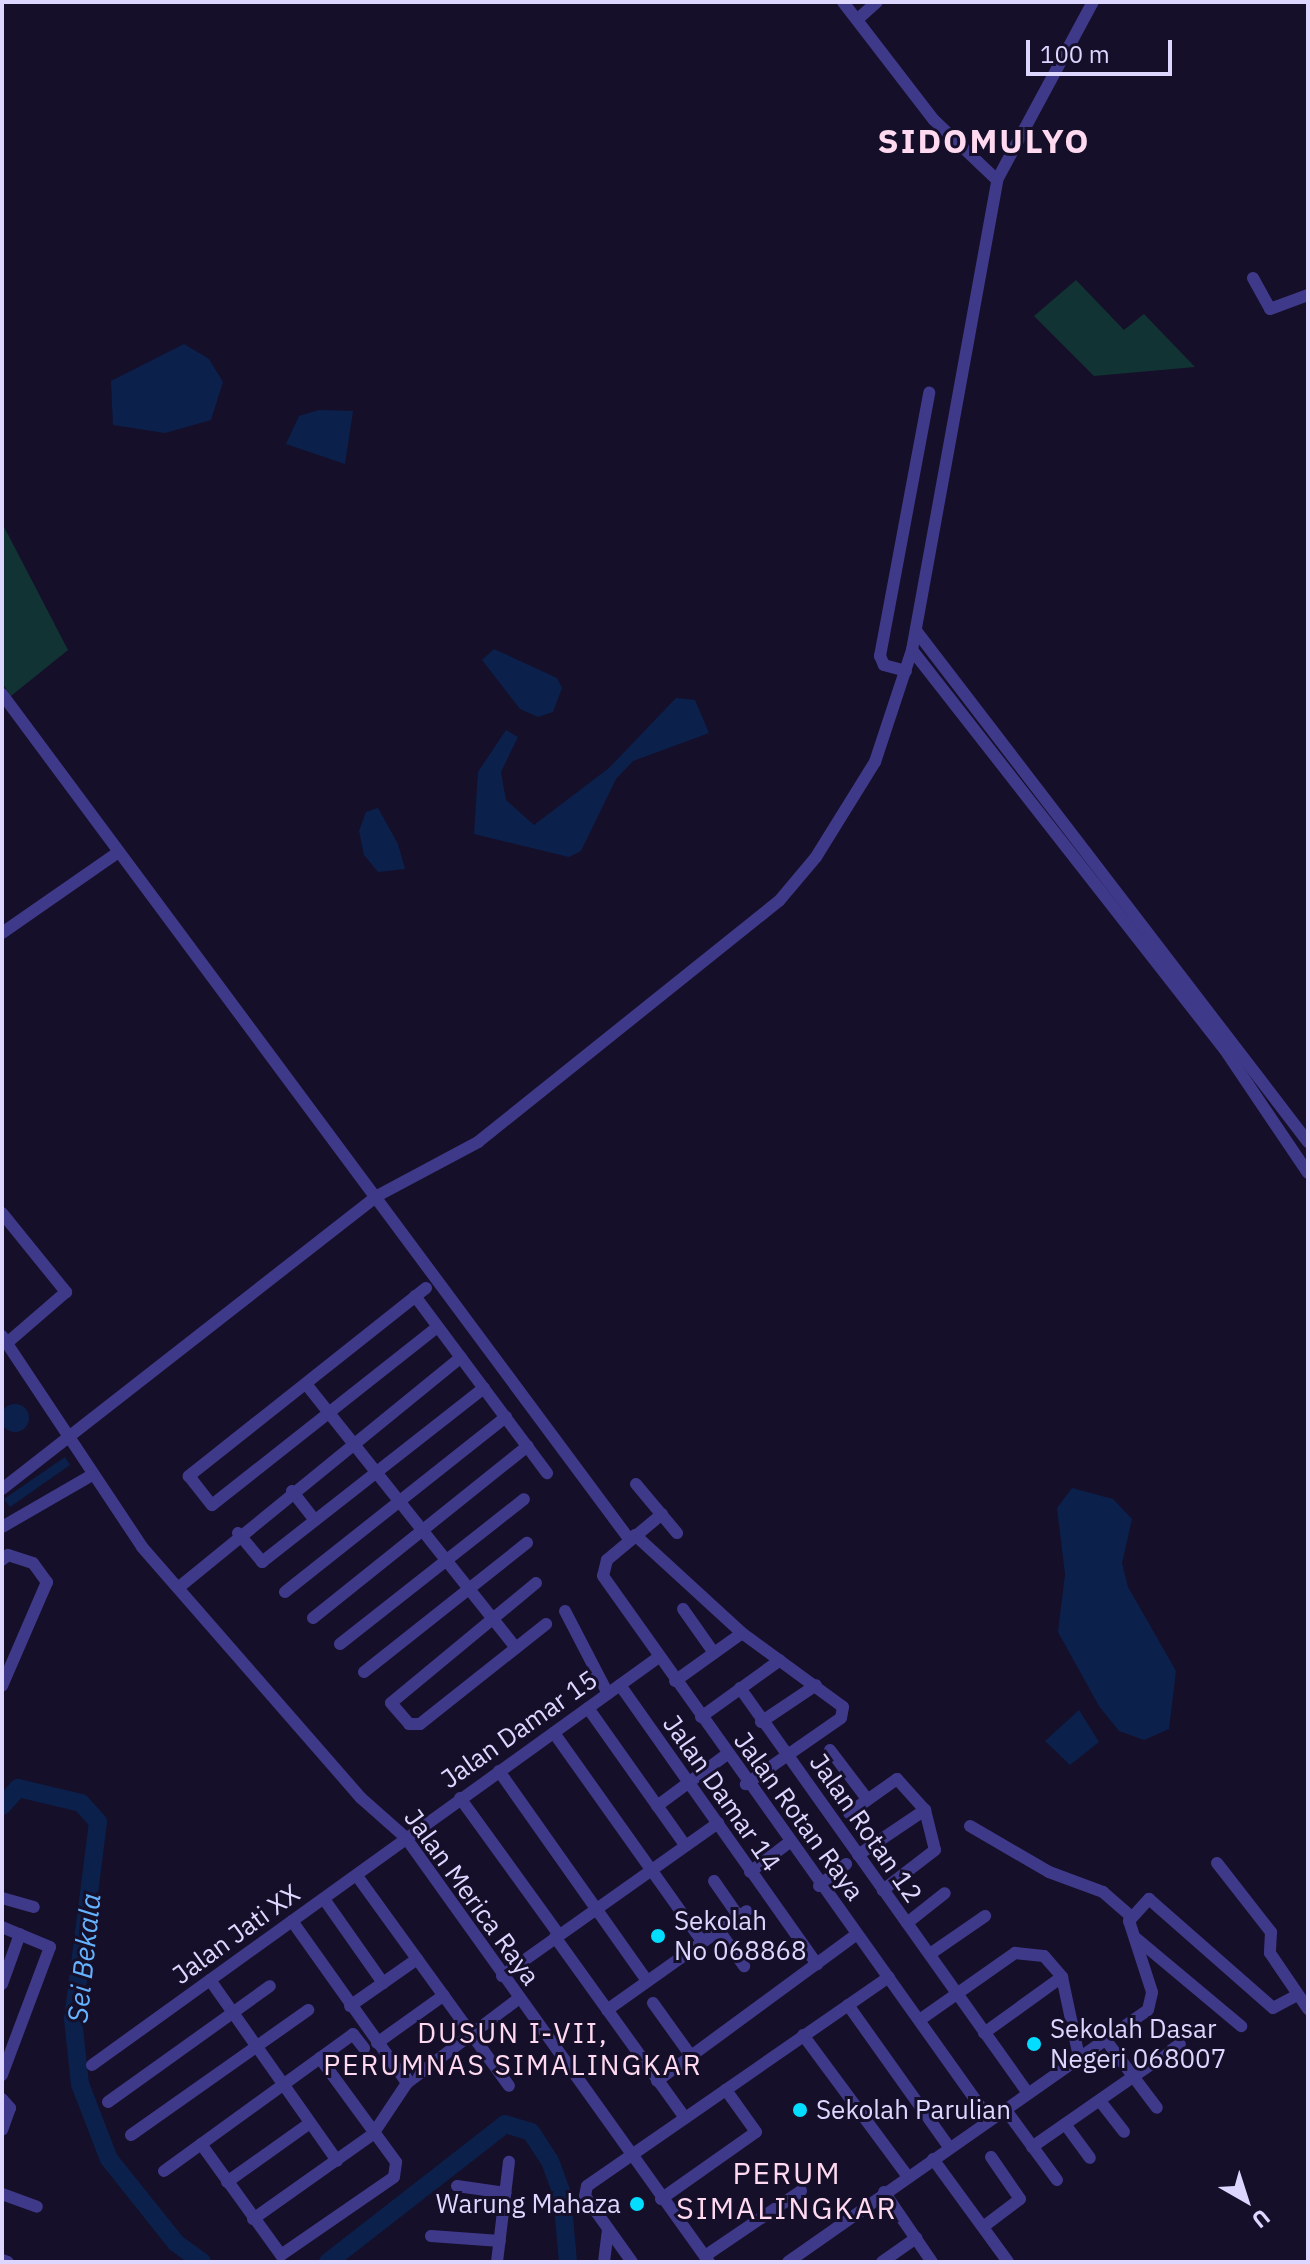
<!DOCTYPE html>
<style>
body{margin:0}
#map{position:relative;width:1310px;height:2264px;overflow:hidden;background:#150f29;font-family:"IBM Plex Sans",sans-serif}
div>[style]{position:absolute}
.green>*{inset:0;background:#123333}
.water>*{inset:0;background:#0b214c}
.round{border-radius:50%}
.river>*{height:18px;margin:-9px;padding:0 9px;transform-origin:9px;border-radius:9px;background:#0b214c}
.minor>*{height:12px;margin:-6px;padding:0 6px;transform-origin:6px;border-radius:6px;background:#3f3989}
.dots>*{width:22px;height:22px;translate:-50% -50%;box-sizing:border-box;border:4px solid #150f29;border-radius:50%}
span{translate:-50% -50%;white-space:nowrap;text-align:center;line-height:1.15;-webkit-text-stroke:6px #150f29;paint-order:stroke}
.street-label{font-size:26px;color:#ddd7ff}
.poi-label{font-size:26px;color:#ddd7ff}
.left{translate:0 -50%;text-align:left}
.right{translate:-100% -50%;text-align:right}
.water-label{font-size:28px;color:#65b2ff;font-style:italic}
.neighbourhood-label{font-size:28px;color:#ffd9f0;letter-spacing:2px}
.quarter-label{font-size:30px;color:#ffd9f0;letter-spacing:2px}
.district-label{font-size:34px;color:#ffd9f0;font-weight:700;letter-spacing:2px}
.frame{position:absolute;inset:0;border:4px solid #ddd7ff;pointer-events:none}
.north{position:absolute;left:1206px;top:2160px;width:80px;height:80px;-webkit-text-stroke:6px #150f29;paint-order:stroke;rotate:141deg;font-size:22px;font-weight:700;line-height:32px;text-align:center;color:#ddd7ff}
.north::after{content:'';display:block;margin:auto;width:28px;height:36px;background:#ddd7ff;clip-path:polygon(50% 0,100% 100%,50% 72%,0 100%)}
.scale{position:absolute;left:1026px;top:40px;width:146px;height:36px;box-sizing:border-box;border:4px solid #ddd7ff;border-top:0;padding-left:10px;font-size:24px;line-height:28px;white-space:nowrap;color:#ddd7ff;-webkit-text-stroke:6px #150f29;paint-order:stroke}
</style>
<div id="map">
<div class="green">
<div style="clip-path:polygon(1076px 280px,1124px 330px,1144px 314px,1195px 367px,1094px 376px,1034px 316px)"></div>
<div style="clip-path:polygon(2px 523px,68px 650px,11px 696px,2px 683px)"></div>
</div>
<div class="water">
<div style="clip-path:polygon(184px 344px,209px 359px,223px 382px,211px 420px,165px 433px,113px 425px,111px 381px)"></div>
<div style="clip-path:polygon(319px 410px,353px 411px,345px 464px,286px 444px,299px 416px)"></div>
<div style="clip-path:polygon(494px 649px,557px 678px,562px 688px,553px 712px,538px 717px,520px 709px,482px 660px)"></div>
<div style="clip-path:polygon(676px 698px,695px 700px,709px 733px,633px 761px,616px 779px,581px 851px,569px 857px,474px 834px,478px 772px,506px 730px,518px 737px,501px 772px,506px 800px,534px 825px,609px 768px)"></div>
<div style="clip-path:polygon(378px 808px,398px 844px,405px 869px,378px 872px,364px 855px,359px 831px,366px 812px)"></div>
<div class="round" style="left:1px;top:1404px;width:28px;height:28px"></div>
<div style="clip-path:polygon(65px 1457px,70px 1465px,10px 1507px,4px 1499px)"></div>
<div style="clip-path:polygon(1072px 1488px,1113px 1499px,1132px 1519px,1122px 1563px,1128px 1587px,1176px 1671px,1169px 1729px,1144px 1740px,1119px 1731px,1099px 1706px,1058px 1632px,1065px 1574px,1057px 1508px)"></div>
<div style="clip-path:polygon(1079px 1710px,1099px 1742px,1070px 1765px,1045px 1741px)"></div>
</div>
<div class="river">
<div style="left:2px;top:1806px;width:24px;rotate:-48deg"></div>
<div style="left:18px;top:1788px;width:65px;rotate:13.4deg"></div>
<div style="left:81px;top:1803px;width:25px;rotate:48deg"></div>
<div style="left:98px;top:1822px;width:199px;rotate:97.2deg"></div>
<div style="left:73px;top:2019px;width:65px;rotate:83.9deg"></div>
<div style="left:80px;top:2084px;width:80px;rotate:68.9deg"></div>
<div style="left:109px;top:2159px;width:107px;rotate:51.4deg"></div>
<div style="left:176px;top:2243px;width:32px;rotate:36deg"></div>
<div style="left:328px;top:2262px;width:224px;rotate:-37.9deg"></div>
<div style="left:505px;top:2124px;width:27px;rotate:17deg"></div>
<div style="left:531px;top:2132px;width:35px;rotate:57deg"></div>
<div style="left:550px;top:2161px;width:35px;rotate:70deg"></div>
<div style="left:562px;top:2194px;width:68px;rotate:85deg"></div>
</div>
<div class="minor">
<div style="left:843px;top:2px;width:149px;rotate:52.4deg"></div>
<div style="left:934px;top:120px;width:87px;rotate:43.6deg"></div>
<div style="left:859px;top:18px;width:24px;rotate:-42deg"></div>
<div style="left:1253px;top:278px;width:35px;rotate:61deg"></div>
<div style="left:1270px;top:309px;width:40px;rotate:-20.2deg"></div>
<div style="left:917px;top:632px;width:643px;rotate:52.52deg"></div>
<div style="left:912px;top:650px;width:508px;rotate:51.96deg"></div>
<div style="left:1225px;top:1050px;width:148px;rotate:56deg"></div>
<div style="left:906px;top:671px;width:23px;rotate:-165deg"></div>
<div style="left:884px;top:665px;width:10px;rotate:-114deg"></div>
<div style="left:880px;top:656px;width:268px;rotate:-79.4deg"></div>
<div style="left:2px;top:694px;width:1052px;rotate:53.42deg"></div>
<div style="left:2px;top:933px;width:140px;rotate:-34.8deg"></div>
<div style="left:2px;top:1213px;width:102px;rotate:51deg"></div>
<div style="left:66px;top:1292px;width:78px;rotate:139.2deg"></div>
<div style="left:426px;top:1288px;width:303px;rotate:141.6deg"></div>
<div style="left:189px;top:1476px;width:37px;rotate:52deg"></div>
<div style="left:212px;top:1505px;width:287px;rotate:-38.3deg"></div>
<div style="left:415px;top:1296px;width:221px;rotate:53.3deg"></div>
<div style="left:2px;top:1336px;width:253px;rotate:56.4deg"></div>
<div style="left:142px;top:1547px;width:333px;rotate:48.9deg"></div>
<div style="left:361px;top:1798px;width:60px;rotate:41.6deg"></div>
<div style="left:406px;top:1838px;width:521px;rotate:54.45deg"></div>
<div style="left:306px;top:1384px;width:337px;rotate:51.5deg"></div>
<div style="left:636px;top:1484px;width:64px;rotate:50.1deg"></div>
<div style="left:2px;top:1489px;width:476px;rotate:-38deg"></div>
<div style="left:377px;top:1196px;width:115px;rotate:-28.1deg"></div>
<div style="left:478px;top:1142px;width:386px;rotate:-38.7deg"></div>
<div style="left:779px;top:901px;width:57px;rotate:-49.9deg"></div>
<div style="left:816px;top:857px;width:112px;rotate:-58.2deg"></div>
<div style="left:875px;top:762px;width:118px;rotate:-71.7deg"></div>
<div style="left:912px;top:650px;width:478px;rotate:-79.7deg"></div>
<div style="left:997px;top:180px;width:202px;rotate:-61.7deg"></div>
<div style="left:292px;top:1491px;width:37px;rotate:52deg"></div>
<div style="left:662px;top:1514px;width:72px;rotate:140.1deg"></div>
<div style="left:607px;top:1560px;width:16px;rotate:104deg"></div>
<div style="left:603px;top:1576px;width:666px;rotate:54.59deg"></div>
<div style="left:2px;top:1527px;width:104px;rotate:-30deg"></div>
<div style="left:238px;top:1533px;width:38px;rotate:50deg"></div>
<div style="left:262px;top:1562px;width:282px;rotate:-38.1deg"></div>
<div style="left:635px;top:1535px;width:145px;rotate:42.5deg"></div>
<div style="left:742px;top:1633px;width:125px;rotate:36.2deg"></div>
<div style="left:843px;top:1707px;width:11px;rotate:100deg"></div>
<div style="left:841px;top:1718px;width:116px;rotate:145.2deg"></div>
<div style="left:2px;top:1560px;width:8px;rotate:-40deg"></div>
<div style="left:8px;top:1555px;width:26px;rotate:18deg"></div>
<div style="left:33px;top:1563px;width:24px;rotate:54deg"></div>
<div style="left:47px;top:1582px;width:113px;rotate:113.4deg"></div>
<div style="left:536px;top:1583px;width:188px;rotate:140.4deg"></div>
<div style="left:391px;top:1703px;width:28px;rotate:49deg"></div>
<div style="left:409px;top:1724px;width:11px"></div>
<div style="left:420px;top:1724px;width:161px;rotate:-38.4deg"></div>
<div style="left:178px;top:1588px;width:365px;rotate:-39.2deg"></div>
<div style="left:285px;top:1592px;width:282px;rotate:-38.4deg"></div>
<div style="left:683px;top:1609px;width:54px;rotate:54.8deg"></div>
<div style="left:565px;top:1611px;width:93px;rotate:62.6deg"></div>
<div style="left:313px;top:1618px;width:275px;rotate:-38.7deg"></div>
<div style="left:340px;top:1644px;width:234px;rotate:-38.2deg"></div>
<div style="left:364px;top:1672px;width:208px;rotate:-38.4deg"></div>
<div style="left:675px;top:1681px;width:82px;rotate:-35.6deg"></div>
<div style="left:620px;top:1685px;width:342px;rotate:54.8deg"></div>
<div style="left:740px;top:1688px;width:497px;rotate:54.6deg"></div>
<div style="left:588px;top:1708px;width:168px;rotate:54.7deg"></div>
<div style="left:701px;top:1717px;width:97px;rotate:-35.8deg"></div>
<div style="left:761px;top:1722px;width:66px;rotate:-33.9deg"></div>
<div style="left:554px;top:1733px;width:255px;rotate:54.6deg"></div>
<div style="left:830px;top:1750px;width:61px;rotate:52.9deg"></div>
<div style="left:499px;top:1771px;width:257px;rotate:54.8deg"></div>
<div style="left:460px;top:1798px;width:169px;rotate:54.1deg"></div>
<div style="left:657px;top:1806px;width:86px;rotate:-36.5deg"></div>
<div style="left:849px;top:1813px;width:59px;rotate:-35.3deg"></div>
<div style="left:897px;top:1779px;width:42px;rotate:47.9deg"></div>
<div style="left:925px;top:1810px;width:41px;rotate:76deg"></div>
<div style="left:935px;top:1850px;width:66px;rotate:142.4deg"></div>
<div style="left:970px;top:1826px;width:91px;rotate:30.2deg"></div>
<div style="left:1049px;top:1872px;width:58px;rotate:20.3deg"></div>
<div style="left:1103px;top:1892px;width:38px;rotate:41deg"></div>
<div style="left:858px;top:1855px;width:81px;rotate:-33.9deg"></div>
<div style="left:1217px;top:1863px;width:88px;rotate:52deg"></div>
<div style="left:1271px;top:1932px;width:21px;rotate:93deg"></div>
<div style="left:1270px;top:1953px;width:68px;rotate:55.8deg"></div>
<div style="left:750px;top:1872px;width:46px;rotate:-37.1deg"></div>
<div style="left:357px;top:1876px;width:259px;rotate:54.1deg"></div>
<div style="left:714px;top:1881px;width:44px;rotate:55.2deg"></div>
<div style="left:819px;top:1886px;width:35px;rotate:-39deg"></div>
<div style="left:2px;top:1898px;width:33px;rotate:16deg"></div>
<div style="left:324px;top:1899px;width:103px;rotate:54.9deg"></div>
<div style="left:292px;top:1921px;width:199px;rotate:54.6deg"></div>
<div style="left:907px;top:1923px;width:48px;rotate:-38.3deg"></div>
<div style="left:2px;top:1927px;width:52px;rotate:22.6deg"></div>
<div style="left:50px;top:1947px;width:137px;rotate:110.6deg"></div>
<div style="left:720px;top:1932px;width:42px;rotate:54.8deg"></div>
<div style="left:555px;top:1937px;width:223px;rotate:54.3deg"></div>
<div style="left:1137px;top:1939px;width:136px;rotate:39.9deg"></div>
<div style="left:930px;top:1954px;width:67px;rotate:-34.6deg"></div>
<div style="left:502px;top:1976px;width:265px;rotate:-35.3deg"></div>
<div style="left:210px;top:1980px;width:221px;rotate:54.9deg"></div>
<div style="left:2px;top:1984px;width:53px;rotate:-70.2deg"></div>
<div style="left:653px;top:2003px;width:65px;rotate:54.4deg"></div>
<div style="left:848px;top:2005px;width:174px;rotate:54.6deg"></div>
<div style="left:350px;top:2006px;width:82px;rotate:-35deg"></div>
<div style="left:607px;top:2010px;width:171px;rotate:-35.3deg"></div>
<div style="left:921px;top:2019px;width:115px;rotate:-35.1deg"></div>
<div style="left:1015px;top:1953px;width:29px;rotate:6deg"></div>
<div style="left:1044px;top:1956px;width:28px;rotate:49deg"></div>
<div style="left:1062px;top:1977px;width:82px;rotate:78deg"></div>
<div style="left:984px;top:2033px;width:96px;rotate:-35.7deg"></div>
<div style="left:803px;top:2035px;width:177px;rotate:53.5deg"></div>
<div style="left:1105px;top:2039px;width:86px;rotate:53deg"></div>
<div style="left:377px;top:2043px;width:82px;rotate:-35.6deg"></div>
<div style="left:92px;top:2065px;width:699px;rotate:-35.74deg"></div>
<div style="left:657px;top:2081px;width:248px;rotate:-36.3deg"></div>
<div style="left:2px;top:2099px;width:12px;rotate:48deg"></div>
<div style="left:10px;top:2108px;width:23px;rotate:110deg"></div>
<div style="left:1100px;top:2101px;width:39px;rotate:52deg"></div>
<div style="left:108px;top:2102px;width:199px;rotate:-35.6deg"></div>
<div style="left:1005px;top:2109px;width:88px;rotate:53.8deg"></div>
<div style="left:1065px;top:2124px;width:42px;rotate:53.7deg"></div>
<div style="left:131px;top:2135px;width:217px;rotate:-35.2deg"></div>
<div style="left:201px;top:2144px;width:137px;rotate:54.2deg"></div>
<div style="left:281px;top:2255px;width:137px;rotate:-34.6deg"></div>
<div style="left:394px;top:2177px;width:15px;rotate:-82deg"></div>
<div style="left:396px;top:2162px;width:129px;rotate:-126.2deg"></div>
<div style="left:1032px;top:2147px;width:180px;rotate:-34.8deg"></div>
<div style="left:933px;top:2159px;width:127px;rotate:53.9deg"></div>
<div style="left:164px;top:2171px;width:233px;rotate:-35.9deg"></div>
<div style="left:353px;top:2034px;width:18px;rotate:52deg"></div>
<div style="left:227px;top:2182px;width:102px;rotate:-35.4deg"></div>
<div style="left:457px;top:2186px;width:49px;rotate:8.1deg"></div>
<div style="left:884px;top:2192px;width:85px;rotate:55.6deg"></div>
<div style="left:2px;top:2194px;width:37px;rotate:20deg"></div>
<div style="left:661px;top:2199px;width:116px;rotate:-35.2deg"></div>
<div style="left:756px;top:2132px;width:52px;rotate:-125.5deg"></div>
<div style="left:253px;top:2219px;width:147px;rotate:-35.3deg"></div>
<div style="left:373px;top:2134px;width:61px;rotate:-56.3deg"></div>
<div style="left:407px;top:2083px;width:139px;rotate:-37.1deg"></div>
<div style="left:983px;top:2227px;width:46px;rotate:-37.1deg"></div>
<div style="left:1020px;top:2199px;width:51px;rotate:-124.6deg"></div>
<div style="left:431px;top:2236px;width:69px;rotate:4.1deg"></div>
<div style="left:705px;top:2256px;width:116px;rotate:-34.1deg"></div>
<div style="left:2px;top:2260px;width:6px;rotate:18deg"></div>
<div style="left:497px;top:2262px;width:101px;rotate:-83.2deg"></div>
<div style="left:604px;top:2262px;width:33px;rotate:-83deg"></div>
<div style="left:632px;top:2262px;width:81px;rotate:-125.5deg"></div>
<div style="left:585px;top:2196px;width:10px;rotate:-79deg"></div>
<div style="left:587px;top:2186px;width:367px;rotate:-34.7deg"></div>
<div style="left:788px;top:2262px;width:439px;rotate:-35deg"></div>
<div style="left:1148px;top:2010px;width:18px;rotate:-77deg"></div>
<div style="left:1152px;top:1992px;width:75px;rotate:-107.9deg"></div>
<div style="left:1129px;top:1921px;width:30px;rotate:-48deg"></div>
<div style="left:1149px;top:1899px;width:165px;rotate:41.3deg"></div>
<div style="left:1273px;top:2008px;width:27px;rotate:-28deg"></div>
<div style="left:882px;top:2262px;width:42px;rotate:-35.2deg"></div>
</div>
<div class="dots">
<div style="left:658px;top:1936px;background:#03ddff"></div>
<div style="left:1034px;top:2044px;background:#03ddff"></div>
<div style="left:800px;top:2110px;background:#03ddff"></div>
<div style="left:637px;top:2204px;background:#03ddff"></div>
</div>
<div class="street-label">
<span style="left:519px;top:1729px;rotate:-35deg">Jalan Damar 15</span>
<span style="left:722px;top:1793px;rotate:55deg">Jalan Damar 14</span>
<span style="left:799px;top:1816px;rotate:54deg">Jalan Rotan Raya</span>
<span style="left:866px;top:1828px;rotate:55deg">Jalan Rotan 12</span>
<span style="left:472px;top:1897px;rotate:54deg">Jalan Merica Raya</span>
<span style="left:236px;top:1934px;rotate:-36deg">Jalan Jati XX</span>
</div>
<div class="poi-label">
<span class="left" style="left:674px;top:1936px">Sekolah<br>No 068868</span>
<span class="left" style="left:1050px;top:2044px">Sekolah Dasar<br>Negeri 068007</span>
<span class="left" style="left:816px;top:2110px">Sekolah Parulian</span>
<span class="right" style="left:621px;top:2204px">Warung Mahaza</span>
</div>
<div class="water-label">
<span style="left:84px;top:1958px;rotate:-84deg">Sei Bekala</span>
</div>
<div class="neighbourhood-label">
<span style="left:513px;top:2049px">DUSUN I-VII,<br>PERUMNAS SIMALINGKAR</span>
</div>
<div class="quarter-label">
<span style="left:787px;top:2190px">PERUM<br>SIMALINGKAR</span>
</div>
<div class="district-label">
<span style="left:984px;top:141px">SIDOMULYO</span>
</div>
<div class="frame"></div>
<div class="north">U</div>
<div class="scale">100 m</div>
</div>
